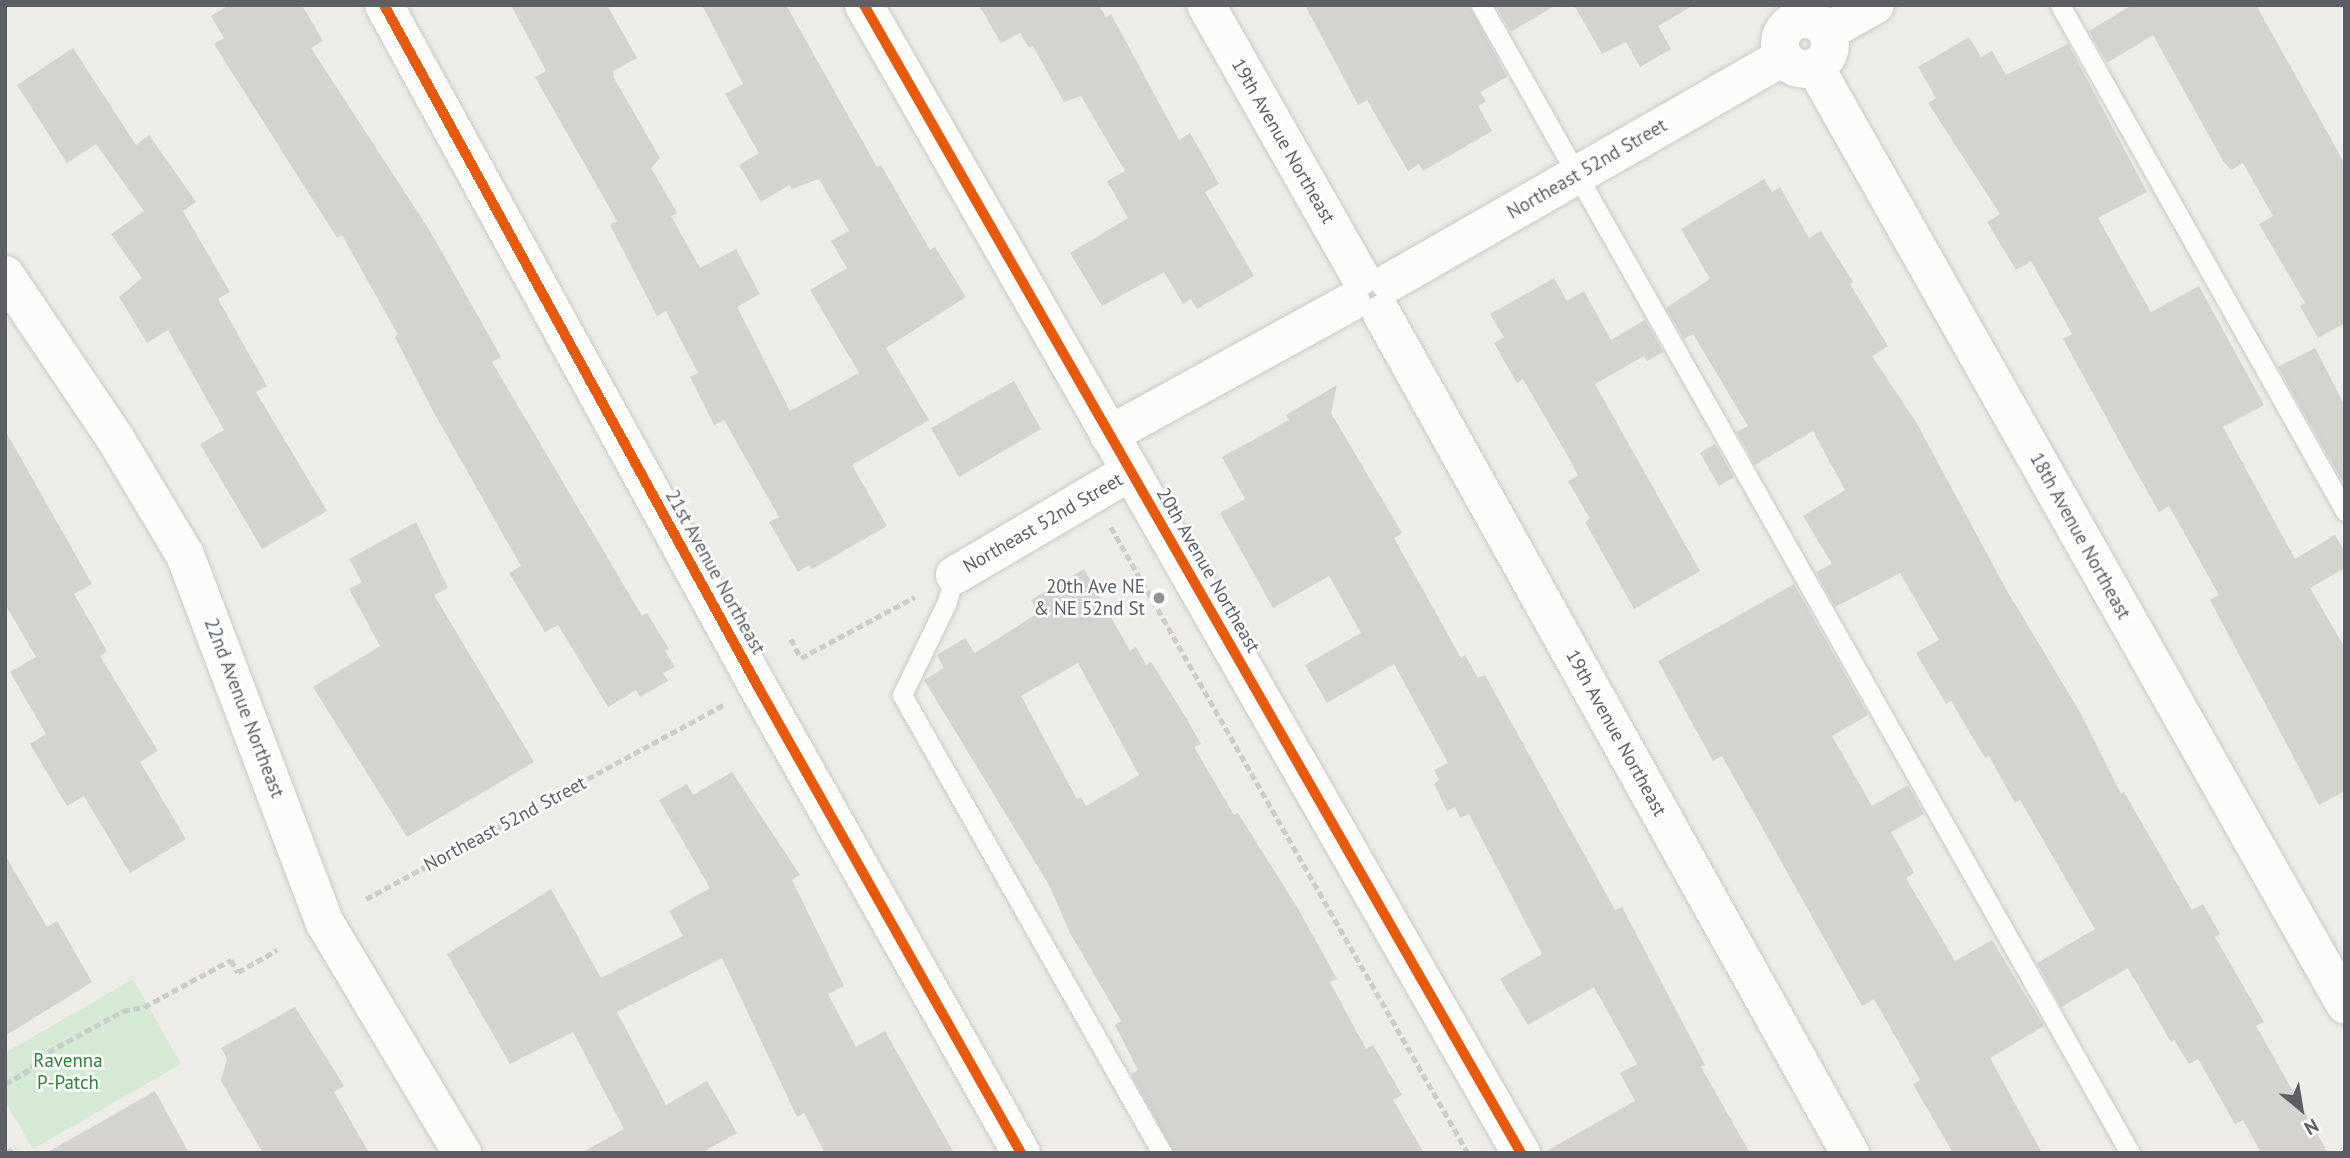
<!DOCTYPE html>
<style>
body{margin:0}
#map{position:relative;width:2350px;height:1158px;overflow:hidden;background:#edece7;font-family:"PT Sans",sans-serif}
div>[style]{position:absolute}
.green>*{inset:0;background:#d4ead3}
.building>*{inset:0;background:#d4d3d0}
.path>*{height:4.5px;margin-top:-2.25px;transform-origin:0;background:repeating-linear-gradient(90deg,#c9cdcb 0 7px,transparent 0 10.5px)}
.roads{filter:drop-shadow(0 0 2px #c9c9c8) drop-shadow(0 0 2px #c9c9c8)}
.lane>*{height:19px;margin:-9.5px;padding:0 9.5px;transform-origin:9.5px;border-radius:9.5px;background:#fcfcfb}
.street>*{height:38px;margin:-19px;padding:0 19px;transform-origin:19px;border-radius:19px;background:#fcfcfb}
.street>.ring{margin:-19px;padding:0;box-sizing:content-box;background:none;border:38px solid #fcfcfb;border-radius:50%}
.secondary>*{height:38px;margin:-19px;padding:0 19px;transform-origin:19px;border-radius:19px;background:#fcfcfb}
.cycleway>*{height:10px;margin:-5px;padding:0 5px;transform-origin:5px;border-radius:5px;background:#e8590c}
.dots>*{width:19px;height:19px;translate:-50% -50%;box-sizing:border-box;border:4px solid #fff;border-radius:50%}
span{translate:-50% -50%;white-space:nowrap;text-align:center;line-height:1.15;-webkit-text-stroke:5px #fff;paint-order:stroke}
.street-label{font-size:19px;color:#5c6066}
.poi-label{font-size:19px;color:#5c6066}
.right{translate:-100% -50%;text-align:right}
.park-label{font-size:19px;color:#2e8339}
.frame{position:absolute;inset:0;border:7px solid #5c6066;pointer-events:none}
.north{position:absolute;left:2266px;top:1074px;width:70px;height:70px;-webkit-text-stroke:5px #fff;paint-order:stroke;rotate:150deg;font-size:19px;font-weight:700;line-height:28px;text-align:center;color:#5c6066}
.north::after{content:'';display:block;margin:auto;width:24px;height:32px;background:#5c6066;clip-path:polygon(50% 0,100% 100%,50% 72%,0 100%)}
</style>
<div id="map">
<div class="green">
<div style="clip-path:polygon(133px 979px,181px 1064px,33px 1149px,5px 1101px,5px 1053px)"></div>
</div>
<div class="building">
<div style="clip-path:polygon(229px 5px,302px 5px,323px 41px,311px 48px,430px 231px,501px 357px,492px 362px,642px 616px,647px 613px,669px 649px,665px 651px,675px 667px,663px 673px,668px 681px,640px 697px,636px 690px,608px 707px,558px 625px,545px 632px,509px 573px,521px 566px,433px 411px,395px 337px,398px 335px,342px 235px,337px 238px,214px 44px,224px 38px,211px 16px)"></div>
<div style="clip-path:polygon(511px 5px,607px 5px,637px 58px,613px 71px,614px 78px,660px 158px,651px 168px,677px 213px,671px 216px,700px 268px,736px 249px,760px 294px,737px 307px,790px 411px,859px 373px,810px 290px,847px 268px,831px 241px,849px 231px,819px 179px,792px 189px,789px 185px,761px 202px,739px 165px,759px 153px,725px 94px,743px 84px,702px 5px,786px 5px,877px 167px,881px 165px,930px 250px,935px 247px,966px 297px,886px 348px,929px 420px,852px 465px,887px 526px,812px 569px,809px 565px,798px 572px,769px 522px,779px 517px,724px 420px,714px 425px,690px 377px,698px 373px,666px 311px,657px 316px,610px 225px,617px 221px,535px 77px,546px 71px)"></div>
<div style="clip-path:polygon(979px 5px,1099px 5px,1106px 17px,1111px 14px,1179px 140px,1190px 133px,1219px 184px,1205px 192px,1254px 276px,1197px 309px,1191px 299px,1183px 304px,1164px 272px,1102px 306px,1070px 253px,1128px 218px,1107px 181px,1125px 171px,1081px 96px,1064px 102px,1033px 46px,1029px 48px,1020px 33px,1001px 43px)"></div>
<div style="clip-path:polygon(1305px 5px,1469px 5px,1507px 77px,1480px 92px,1486px 101px,1478px 106px,1492px 131px,1423px 171px,1419px 164px,1408px 171px,1367px 100px,1358px 105px)"></div>
<div style="clip-path:polygon(1495px 5px,1556px 5px,1511px 32px)"></div>
<div style="clip-path:polygon(1574px 5px,1694px 5px,1658px 26px,1671px 49px,1640px 67px,1626px 42px,1602px 54px)"></div>
<div style="clip-path:polygon(2132px 5px,2256px 5px,2345px 164px,2345px 323px,2318px 338px,2300px 306px,2305px 303px,2259px 224px,2273px 216px,2243px 163px,2231px 170px,2223px 161px,2153px 35px,2107px 63px,2089px 31px)"></div>
<div style="clip-path:polygon(1969px 37px,1981px 57px,1992px 51px,2006px 75px,2068px 44px,2147px 192px,2098px 218px,2151px 312px,2199px 286px,2264px 405px,2223px 427px,2295px 559px,2335px 535px,2345px 552px,2345px 568px,2310px 588px,2345px 648px,2345px 791px,2319px 805px,2210px 600px,2219px 595px,2169px 506px,2159px 512px,2133px 466px,2063px 339px,2072px 334px,2031px 261px,2016px 270px,1987px 222px,2000px 214px,1928px 103px,1936px 98px,1918px 67px)"></div>
<div style="clip-path:polygon(73px 48px,136px 145px,149px 135px,196px 202px,183px 211px,230px 292px,218px 299px,267px 386px,256px 392px,327px 511px,262px 549px,200px 444px,224px 430px,168px 330px,147px 343px,119px 297px,142px 278px,111px 234px,144px 211px,96px 144px,67px 163px,17px 85px)"></div>
<div style="clip-path:polygon(1764px 179px,1772px 192px,1780px 187px,1809px 238px,1821px 231px,1853px 282px,1850px 284px,1888px 346px,1872px 356px,1916px 422px,2006px 589px,2081px 714px,2121px 794px,2124px 792px,2192px 910px,2203px 904px,2220px 934px,2215px 937px,2264px 1022px,2256px 1026px,2328px 1153px,2261px 1153px,2243px 1120px,2235px 1124px,2198px 1059px,2189px 1064px,2174px 1040px,2171px 1042px,2128px 968px,2061px 1007px,2037px 963px,2095px 929px,2020px 800px,2015px 803px,1989px 756px,1985px 758px,1951px 701px,1946px 704px,1916px 653px,1939px 640px,1900px 573px,1835px 607px,1816px 572px,1832px 564px,1803px 516px,1845px 490px,1813px 431px,1755px 465px,1737px 432px,1748px 426px,1693px 334px,1684px 339px,1666px 308px,1710px 279px,1681px 229px)"></div>
<div style="clip-path:polygon(1554px 278px,1567px 301px,1584px 291px,1611px 340px,1645px 320px,1663px 352px,1647px 361px,1644px 356px,1595px 384px,1700px 571px,1634px 609px,1585px 522px,1590px 519px,1568px 481px,1578px 476px,1569px 458px,1523px 379px,1517px 383px,1494px 343px,1504px 337px,1490px 314px)"></div>
<div style="clip-path:polygon(2315px 348px,2345px 406px,2345px 486px,2278px 367px)"></div>
<div style="clip-path:polygon(1014px 381px,1041px 429px,959px 477px,931px 428px)"></div>
<div style="clip-path:polygon(1337px 385px,1331px 413px,1402px 533px,1394px 538px,1461px 658px,1465px 655px,1478px 678px,1485px 675px,1615px 910px,1622px 907px,1705px 1065px,1701px 1067px,1750px 1153px,1543px 1153px,1635px 1101px,1620px 1073px,1637px 1064px,1594px 987px,1528px 1025px,1500px 979px,1542px 954px,1469px 814px,1460px 818px,1455px 807px,1447px 811px,1434px 784px,1439px 780px,1434px 770px,1448px 763px,1394px 664px,1327px 703px,1305px 665px,1361px 633px,1329px 576px,1273px 608px,1220px 513px,1245px 499px,1222px 457px,1289px 420px,1286px 415px)"></div>
<div style="clip-path:polygon(5px 430px,92px 584px,74px 594px,107px 651px,100px 656px,158px 751px,140px 762px,186px 839px,130px 873px,84px 796px,67px 806px,30px 744px,46px 734px,10px 672px,36px 657px,5px 604px)"></div>
<div style="clip-path:polygon(1715px 444px,1734px 477px,1719px 486px,1700px 453px)"></div>
<div style="clip-path:polygon(416px 522px,448px 588px,434px 595px,534px 762px,407px 837px,313px 687px,380px 646px,349px 589px,362px 582px,349px 559px)"></div>
<div style="clip-path:polygon(evenodd,1084px 569px,1130px 651px,1136px 647px,1146px 665px,1151px 662px,1185px 716px,1201px 744px,1194px 747px,1234px 815px,1238px 813px,1297px 907px,1337px 979px,1330px 982px,1366px 1049px,1373px 1045px,1402px 1095px,1393px 1100px,1424px 1153px,1174px 1153px,1131px 1074px,1138px 1070px,1115px 1025px,1121px 1021px,1069px 931px,1049px 885px,924px 680px,944px 668px,937px 655px,965px 638px,975px 653px,1038px 613px,1031px 600px,1084px 569px,1078px 663px,1139px 775px,1086px 806px,1081px 797px,1077px 799px,1021px 696px,1078px 663px)"></div>
<div style="clip-path:polygon(1794px 584px,1868px 715px,1832px 736px,1872px 806px,1908px 785px,1924px 814px,1891px 832px,1914px 873px,1906px 878px,1955px 961px,1992px 940px,2044px 1026px,1990px 1058px,2042px 1153px,1953px 1153px,1913px 1084px,1920px 1080px,1874px 999px,1862px 1006px,1722px 756px,1713px 761px,1658px 661px)"></div>
<div style="clip-path:polygon(732px 772px,800px 875px,792px 880px,844px 986px,828px 994px,856px 1047px,885px 1031px,954px 1153px,825px 1153px,804px 1113px,797px 1117px,722px 958px,617px 1012px,666px 1105px,707px 1081px,737px 1133px,701px 1153px,581px 1153px,624px 1129px,573px 1032px,510px 1064px,447px 954px,551px 889px,601px 978px,683px 936px,669px 911px,710px 888px,659px 800px,687px 784px,693px 795px)"></div>
<div style="clip-path:polygon(5px 855px,47px 927px,57px 921px,92px 982px,5px 1036px)"></div>
<div style="clip-path:polygon(295px 1007px,344px 1086px,334px 1092px,369px 1153px,263px 1153px,221px 1081px,227px 1059px,221px 1048px)"></div>
<div style="clip-path:polygon(155px 1091px,189px 1153px,46px 1153px,113px 1115px)"></div>
</div>
<div class="path">
<div style="left:1111px;top:527px;width:721px;rotate:60.3deg"></div>
<div style="left:791px;top:639px;width:21px;rotate:62deg"></div>
<div style="left:801px;top:658px;width:129px;rotate:-28.2deg"></div>
<div style="left:366px;top:899px;width:409px;rotate:-28.5deg"></div>
<div style="left:5px;top:1084px;width:30px;rotate:-30deg"></div>
<div style="left:31px;top:1069px;width:14px;rotate:-56deg"></div>
<div style="left:39px;top:1057px;width:96px;rotate:-28.7deg"></div>
<div style="left:123px;top:1011px;width:21px;rotate:-11deg"></div>
<div style="left:144px;top:1007px;width:99px;rotate:-28.4deg"></div>
<div style="left:231px;top:960px;width:14px;rotate:60deg"></div>
<div style="left:238px;top:972px;width:45px;rotate:-29.4deg"></div>
<div style="left:6px;top:1153px;width:11px;rotate:-34deg"></div>
</div>
<div class="roads">
<div class="lane">
<div style="left:1481px;top:5px;width:1319px;rotate:60.52deg"></div>
<div style="left:2060px;top:5px;width:581px;rotate:60.61deg"></div>
<div style="left:955px;top:575px;width:30px;rotate:107deg"></div>
<div style="left:946px;top:604px;width:101px;rotate:115.8deg"></div>
<div style="left:902px;top:695px;width:527px;rotate:60.42deg"></div>
</div>
<div class="street">
<div style="left:384px;top:5px;width:776px;rotate:61.25deg"></div>
<div style="left:757px;top:685px;width:537px;rotate:60.57deg"></div>
<div style="left:1206px;top:5px;width:312px;rotate:60.4deg"></div>
<div class="ring" style="left:1780px;top:19px;width:12px;height:12px"></div>
<div style="left:1827px;top:32px;width:55px;rotate:-29.4deg"></div>
<div style="left:1815px;top:67px;width:1077px;rotate:60.51deg"></div>
<div style="left:1390px;top:282px;width:453px;rotate:-29.8deg"></div>
<div style="left:1382px;top:314px;width:961px;rotate:60.85deg"></div>
<div style="left:1109px;top:435px;width:276px;rotate:-28.8deg"></div>
<div style="left:955px;top:575px;width:203px;rotate:-30.5deg"></div>
</div>
<div class="secondary">
<div style="left:864px;top:5px;width:1323px;rotate:60.22deg"></div>
<div style="left:5px;top:275px;width:197px;rotate:56deg"></div>
<div style="left:115px;top:438px;width:136px;rotate:59.1deg"></div>
<div style="left:185px;top:555px;width:394px;rotate:69.2deg"></div>
<div style="left:325px;top:923px;width:268px;rotate:59.2deg"></div>
</div>
</div>
<div class="cycleway">
<div style="left:384px;top:5px;width:776px;rotate:61.25deg"></div>
<div style="left:757px;top:685px;width:537px;rotate:60.57deg"></div>
<div style="left:864px;top:5px;width:1323px;rotate:60.22deg"></div>
</div>
<div class="dots">
<div style="left:1159px;top:598px;background:#8f9193"></div>
</div>
<div class="street-label">
<span style="left:1283px;top:141px;rotate:60deg">19th Avenue Northeast</span>
<span style="left:1587px;top:169px;rotate:-30deg">Northeast 52nd Street</span>
<span style="left:1043px;top:523px;rotate:-30deg">Northeast 52nd Street</span>
<span style="left:2080px;top:536px;rotate:61deg">18th Avenue Northeast</span>
<span style="left:1208px;top:570px;rotate:60deg">20th Avenue Northeast</span>
<span style="left:715px;top:572px;rotate:61deg">21st Avenue Northeast</span>
<span style="left:244px;top:708px;rotate:69deg">22nd Avenue Northeast</span>
<span style="left:1616px;top:733px;rotate:61deg">19th Avenue Northeast</span>
<span style="left:505px;top:824px;rotate:-28deg">Northeast 52nd Street</span>
</div>
<div class="poi-label">
<span class="right" style="left:1145px;top:598px">20th Ave NE<br>&amp; NE 52nd St</span>
</div>
<div class="park-label">
<span style="left:68px;top:1072px">Ravenna<br>P-Patch</span>
</div>
<div class="frame"></div>
<div class="north">N</div>
</div>
